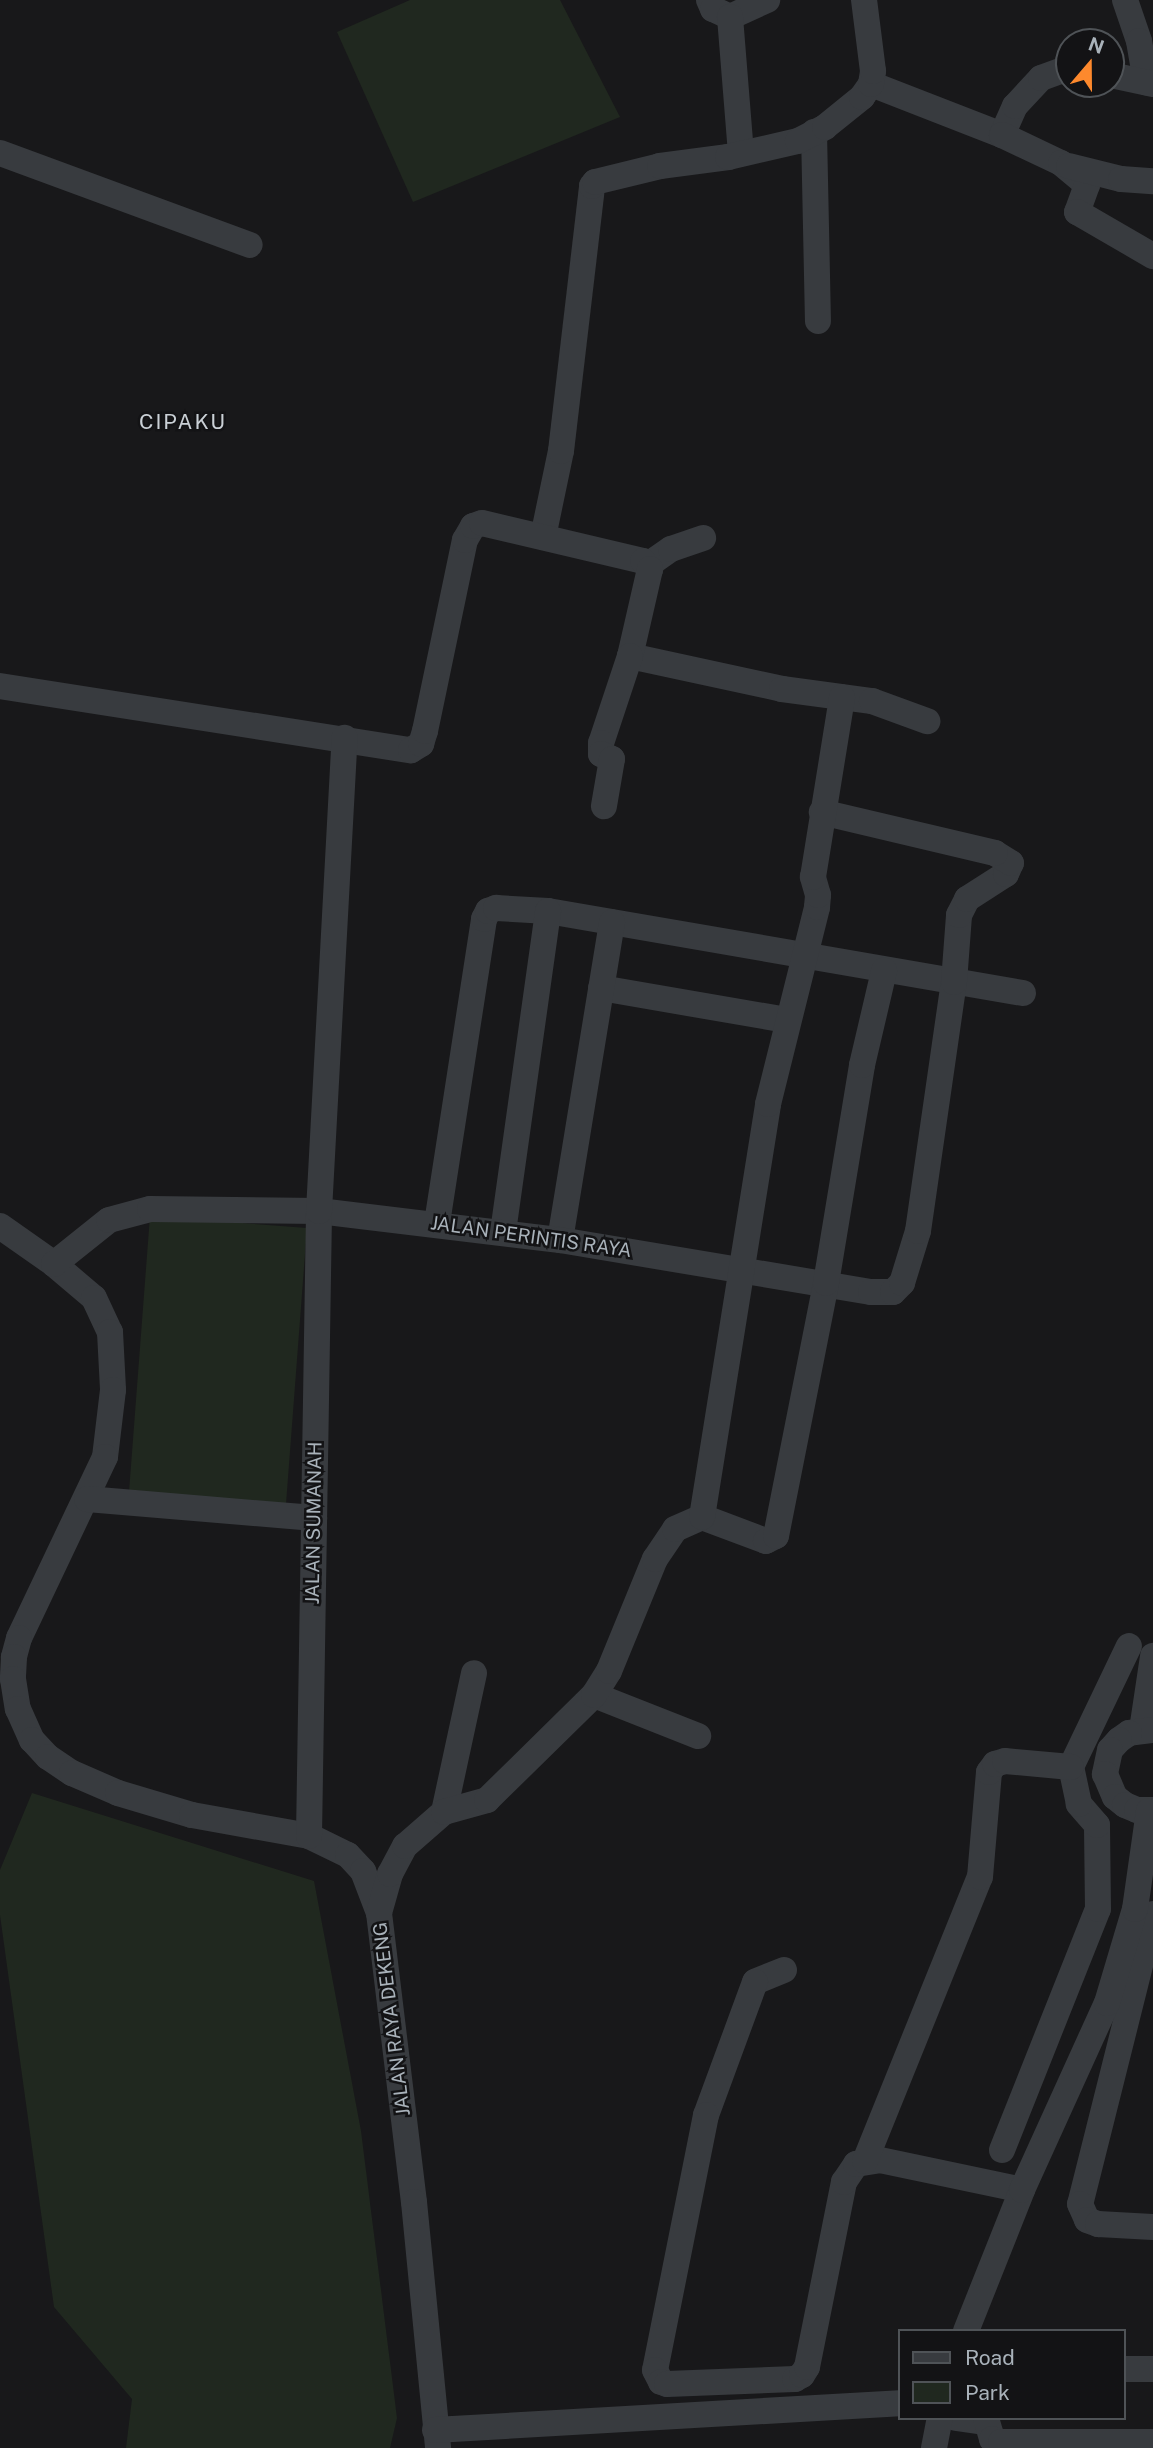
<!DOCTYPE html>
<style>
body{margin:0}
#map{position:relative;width:1153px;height:2448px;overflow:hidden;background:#18181a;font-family:"Public Sans",sans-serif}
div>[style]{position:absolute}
.green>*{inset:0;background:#20281f}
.minor>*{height:26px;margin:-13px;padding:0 13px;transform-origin:13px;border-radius:13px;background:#383b3f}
span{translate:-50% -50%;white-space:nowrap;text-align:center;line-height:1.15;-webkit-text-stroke:5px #131315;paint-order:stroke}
.street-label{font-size:19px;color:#a9b2ba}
.neighbourhood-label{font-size:21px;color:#cad0d6;letter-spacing:2px}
.legend{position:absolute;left:898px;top:2329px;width:228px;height:91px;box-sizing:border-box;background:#131315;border:2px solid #4f5357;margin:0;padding:9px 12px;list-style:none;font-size:21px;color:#a9b2ba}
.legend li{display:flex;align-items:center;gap:14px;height:35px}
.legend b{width:35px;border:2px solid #4f5357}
.north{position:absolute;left:1055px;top:28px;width:70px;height:70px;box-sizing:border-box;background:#131315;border:2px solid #4f5357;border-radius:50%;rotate:20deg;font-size:19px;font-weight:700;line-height:28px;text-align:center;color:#a9b2ba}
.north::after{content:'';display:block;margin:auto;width:24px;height:32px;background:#fd892d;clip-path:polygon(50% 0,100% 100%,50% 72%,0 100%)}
</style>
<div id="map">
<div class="green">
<div style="clip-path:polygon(410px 0,560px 0,620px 117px,413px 202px,337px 32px)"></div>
<div style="clip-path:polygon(150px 1216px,307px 1228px,286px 1504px,129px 1492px)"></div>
<div style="clip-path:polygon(32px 1793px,314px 1881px,361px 2131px,397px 2418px,390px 2448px,126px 2448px,132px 2399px,54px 2307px,0 1915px,0 1870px)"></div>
</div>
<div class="minor">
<div style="left:709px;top:0;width:10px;rotate:66deg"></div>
<div style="left:713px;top:9px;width:19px;rotate:25deg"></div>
<div style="left:730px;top:17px;width:41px;rotate:-24.7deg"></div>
<div style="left:1125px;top:0;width:43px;rotate:71.1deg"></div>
<div style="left:1139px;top:41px;width:42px;rotate:80.3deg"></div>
<div style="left:730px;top:17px;width:137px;rotate:85.4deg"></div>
<div style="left:1111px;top:75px;width:43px;rotate:12.1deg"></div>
<div style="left:871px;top:84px;width:141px;rotate:21.3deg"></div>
<div style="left:1002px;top:135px;width:32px;rotate:-66deg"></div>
<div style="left:1015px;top:106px;width:38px;rotate:-47deg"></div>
<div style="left:1041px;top:78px;width:30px;rotate:-20deg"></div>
<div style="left:814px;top:132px;width:189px;rotate:88.8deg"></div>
<div style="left:1002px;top:135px;width:65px;rotate:25.4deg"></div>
<div style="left:1061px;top:163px;width:34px;rotate:40deg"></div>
<div style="left:1087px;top:185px;width:29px;rotate:110deg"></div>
<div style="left:1077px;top:212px;width:88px;rotate:30.1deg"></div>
<div style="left:0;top:153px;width:266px;rotate:20.2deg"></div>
<div style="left:1069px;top:166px;width:54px;rotate:14deg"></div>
<div style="left:1121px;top:179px;width:32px;rotate:4deg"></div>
<div style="left:543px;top:537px;width:88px;rotate:-78.2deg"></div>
<div style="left:561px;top:451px;width:267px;rotate:-83.3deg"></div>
<div style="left:592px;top:186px;width:5px;rotate:-53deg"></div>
<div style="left:595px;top:182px;width:67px;rotate:-13.8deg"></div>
<div style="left:660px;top:166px;width:69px;rotate:-7.5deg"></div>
<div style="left:728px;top:157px;width:72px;rotate:-12.9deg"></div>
<div style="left:798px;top:141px;width:30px;rotate:-27deg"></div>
<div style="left:825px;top:127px;width:48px;rotate:-39deg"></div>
<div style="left:862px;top:97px;width:16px;rotate:-55deg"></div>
<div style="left:871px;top:84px;width:13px;rotate:-81deg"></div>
<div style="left:873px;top:71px;width:72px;rotate:-97.2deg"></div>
<div style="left:648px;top:565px;width:28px;rotate:-35deg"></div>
<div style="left:671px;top:549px;width:34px;rotate:-19deg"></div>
<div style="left:630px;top:656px;width:156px;rotate:12.2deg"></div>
<div style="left:782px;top:689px;width:91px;rotate:7.6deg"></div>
<div style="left:872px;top:701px;width:59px;rotate:20deg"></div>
<div style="left:0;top:686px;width:416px;rotate:8.9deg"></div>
<div style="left:411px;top:750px;width:12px;rotate:-31deg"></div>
<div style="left:421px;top:744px;width:14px;rotate:-73deg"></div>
<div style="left:425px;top:731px;width:195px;rotate:-78.2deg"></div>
<div style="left:465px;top:540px;width:16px;rotate:-60deg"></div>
<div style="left:473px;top:526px;width:9px;rotate:-18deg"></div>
<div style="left:482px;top:523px;width:165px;rotate:13.3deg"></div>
<div style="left:643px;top:561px;width:11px;rotate:49deg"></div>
<div style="left:650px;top:569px;width:89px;rotate:102.9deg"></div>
<div style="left:630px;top:656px;width:92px;rotate:108.4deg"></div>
<div style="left:601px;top:743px;width:11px;rotate:90deg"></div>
<div style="left:601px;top:754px;width:12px;rotate:24deg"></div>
<div style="left:612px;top:759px;width:48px;rotate:99.7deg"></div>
<div style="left:601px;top:988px;width:189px;rotate:9.8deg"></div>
<div style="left:437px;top:1223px;width:308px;rotate:-81.2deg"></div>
<div style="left:484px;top:919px;width:9px;rotate:-63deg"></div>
<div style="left:488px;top:911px;width:9px;rotate:-21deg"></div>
<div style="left:496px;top:908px;width:52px;rotate:3.3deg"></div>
<div style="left:548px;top:911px;width:482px;rotate:9.8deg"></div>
<div style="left:0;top:1226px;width:66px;rotate:35.1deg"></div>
<div style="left:54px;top:1264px;width:52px;rotate:40.4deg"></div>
<div style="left:94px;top:1298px;width:38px;rotate:65deg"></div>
<div style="left:110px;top:1332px;width:58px;rotate:87deg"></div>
<div style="left:113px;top:1390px;width:67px;rotate:96.8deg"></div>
<div style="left:105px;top:1457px;width:200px;rotate:115.4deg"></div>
<div style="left:19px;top:1638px;width:20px;rotate:105deg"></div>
<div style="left:14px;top:1657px;width:22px;rotate:93deg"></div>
<div style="left:13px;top:1679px;width:30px;rotate:81deg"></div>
<div style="left:18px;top:1709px;width:34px;rotate:66deg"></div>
<div style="left:32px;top:1740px;width:23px;rotate:47deg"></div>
<div style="left:48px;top:1757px;width:29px;rotate:34deg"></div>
<div style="left:72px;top:1773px;width:50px;rotate:23.5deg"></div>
<div style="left:118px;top:1793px;width:77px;rotate:16.6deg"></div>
<div style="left:192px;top:1815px;width:119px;rotate:10.2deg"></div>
<div style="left:309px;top:1836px;width:43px;rotate:26deg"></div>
<div style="left:348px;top:1855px;width:22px;rotate:47deg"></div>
<div style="left:363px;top:1871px;width:45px;rotate:69.1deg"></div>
<div style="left:379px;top:1913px;width:291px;rotate:83.1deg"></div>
<div style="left:414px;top:2202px;width:247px;rotate:84.4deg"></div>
<div style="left:503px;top:1232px;width:324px;rotate:-82deg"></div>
<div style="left:560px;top:1240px;width:322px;rotate:-80.7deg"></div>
<div style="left:54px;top:1264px;width:70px;rotate:-38.7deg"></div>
<div style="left:109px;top:1220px;width:42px;rotate:-15deg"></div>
<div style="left:150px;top:1209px;width:169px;rotate:0.7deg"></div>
<div style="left:319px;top:1211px;width:243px;rotate:6.9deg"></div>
<div style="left:560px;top:1240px;width:315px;rotate:9.5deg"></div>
<div style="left:871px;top:1292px;width:22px"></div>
<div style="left:893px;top:1292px;width:13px;rotate:-45deg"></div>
<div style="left:902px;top:1283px;width:54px;rotate:-72.9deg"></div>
<div style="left:918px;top:1231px;width:252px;rotate:-81.8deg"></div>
<div style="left:954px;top:982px;width:67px;rotate:-85.7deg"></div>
<div style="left:959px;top:915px;width:18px;rotate:-63deg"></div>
<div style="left:967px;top:899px;width:46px;rotate:-32.7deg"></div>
<div style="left:1006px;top:874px;width:12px;rotate:-66deg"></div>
<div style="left:1011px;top:863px;width:19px;rotate:-148deg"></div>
<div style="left:995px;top:853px;width:178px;rotate:-166.7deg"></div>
<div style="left:87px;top:1499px;width:228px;rotate:4.8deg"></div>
<div style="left:702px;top:1517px;width:68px;rotate:20.6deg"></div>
<div style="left:766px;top:1541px;width:11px;rotate:-27deg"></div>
<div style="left:776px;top:1536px;width:258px;rotate:-78.8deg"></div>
<div style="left:826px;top:1283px;width:221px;rotate:-80.6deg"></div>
<div style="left:862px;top:1065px;width:97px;rotate:-76.8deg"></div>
<div style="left:594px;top:1695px;width:112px;rotate:21.5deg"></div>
<div style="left:1142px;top:1730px;width:75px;rotate:-81.5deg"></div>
<div style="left:1153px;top:1730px;width:24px;rotate:173deg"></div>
<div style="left:1129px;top:1733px;width:12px;rotate:145deg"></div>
<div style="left:1119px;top:1740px;width:13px;rotate:132deg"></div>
<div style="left:1110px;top:1750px;width:25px;rotate:102deg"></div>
<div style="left:1105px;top:1774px;width:25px;rotate:67deg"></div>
<div style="left:1115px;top:1797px;width:13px;rotate:39deg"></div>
<div style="left:1125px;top:1805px;width:13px;rotate:23deg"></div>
<div style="left:1137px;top:1810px;width:16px"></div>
<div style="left:444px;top:1812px;width:142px;rotate:-77.8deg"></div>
<div style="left:309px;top:1836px;width:625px;rotate:-89.08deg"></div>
<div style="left:319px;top:1211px;width:474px;rotate:-86.9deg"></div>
<div style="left:379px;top:1913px;width:41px;rotate:-74.2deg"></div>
<div style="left:390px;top:1874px;width:32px;rotate:-62deg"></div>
<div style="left:405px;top:1846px;width:52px;rotate:-41.1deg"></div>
<div style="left:444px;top:1812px;width:45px;rotate:-15.6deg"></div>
<div style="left:487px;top:1800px;width:150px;rotate:-44.5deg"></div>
<div style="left:594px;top:1695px;width:28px;rotate:-58deg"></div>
<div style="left:609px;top:1671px;width:121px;rotate:-67.7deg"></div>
<div style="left:655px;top:1559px;width:36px;rotate:-56deg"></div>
<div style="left:675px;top:1529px;width:30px;rotate:-24deg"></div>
<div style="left:702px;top:1517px;width:418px;rotate:-80.9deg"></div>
<div style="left:768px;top:1104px;width:203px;rotate:-76deg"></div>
<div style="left:817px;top:907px;width:12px;rotate:-85deg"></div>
<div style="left:818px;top:895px;width:19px;rotate:-106deg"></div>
<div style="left:813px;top:877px;width:182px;rotate:-80.8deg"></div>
<div style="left:1153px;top:1914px;width:299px;rotate:104.1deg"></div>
<div style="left:1080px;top:2204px;width:17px;rotate:66deg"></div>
<div style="left:1087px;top:2220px;width:12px;rotate:20deg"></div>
<div style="left:1098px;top:2224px;width:55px;rotate:3.1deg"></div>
<div style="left:784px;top:1970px;width:31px;rotate:158deg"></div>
<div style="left:755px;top:1982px;width:142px;rotate:110.2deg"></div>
<div style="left:706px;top:2115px;width:260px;rotate:101.3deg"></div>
<div style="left:655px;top:2370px;width:13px;rotate:63deg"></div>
<div style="left:661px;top:2382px;width:6px;rotate:18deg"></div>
<div style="left:667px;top:2384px;width:128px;rotate:-2.2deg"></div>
<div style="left:795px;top:2379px;width:8px;rotate:-30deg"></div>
<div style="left:802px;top:2375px;width:9px;rotate:-58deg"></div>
<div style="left:807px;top:2367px;width:189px;rotate:-78.7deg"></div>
<div style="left:844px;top:2182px;width:22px;rotate:-56deg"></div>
<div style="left:856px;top:2164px;width:24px;rotate:-9deg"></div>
<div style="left:880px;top:2160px;width:145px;rotate:11.9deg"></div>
<div style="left:1002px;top:2150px;width:259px;rotate:-68.3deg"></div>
<div style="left:1098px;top:1909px;width:84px;rotate:-90.7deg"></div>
<div style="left:1097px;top:1825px;width:28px;rotate:-131deg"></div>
<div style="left:1079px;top:1804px;width:38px;rotate:-102deg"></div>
<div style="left:1071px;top:1767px;width:134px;rotate:-64.4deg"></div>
<div style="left:865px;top:2161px;width:306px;rotate:-68deg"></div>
<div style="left:980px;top:1877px;width:105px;rotate:-85.1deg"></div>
<div style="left:989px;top:1772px;width:10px;rotate:-53deg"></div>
<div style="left:995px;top:1764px;width:10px;rotate:-17deg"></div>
<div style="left:1005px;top:1761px;width:66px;rotate:5.2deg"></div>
<div style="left:966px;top:2331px;width:152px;rotate:-68.3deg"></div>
<div style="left:1022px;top:2190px;width:205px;rotate:-65.6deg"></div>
<div style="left:1107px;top:2003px;width:98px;rotate:-73.4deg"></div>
<div style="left:1135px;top:1909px;width:99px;rotate:-81.9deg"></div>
<div style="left:1123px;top:2369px;width:30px"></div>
<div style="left:956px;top:2418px;width:30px;rotate:8deg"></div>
<div style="left:986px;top:2418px;width:22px;rotate:74deg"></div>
<div style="left:992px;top:2439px;width:9px;rotate:18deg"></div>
<div style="left:1001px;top:2442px;width:152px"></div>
<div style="left:435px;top:2430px;width:465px;rotate:-3.3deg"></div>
<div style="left:934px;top:2448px;width:31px;rotate:-79deg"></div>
</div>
<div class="street-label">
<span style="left:531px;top:1237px;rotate:8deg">JALAN PERINTIS RAYA</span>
<span style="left:314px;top:1523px;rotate:-89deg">JALAN SUMANAH</span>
<span style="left:392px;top:2019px;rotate:-97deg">JALAN RAYA DEKENG</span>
</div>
<div class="neighbourhood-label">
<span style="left:183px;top:422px">CIPAKU</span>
</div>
<ul class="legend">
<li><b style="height:9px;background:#383b3f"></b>Road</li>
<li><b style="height:19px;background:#20281f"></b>Park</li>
</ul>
<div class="north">N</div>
</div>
